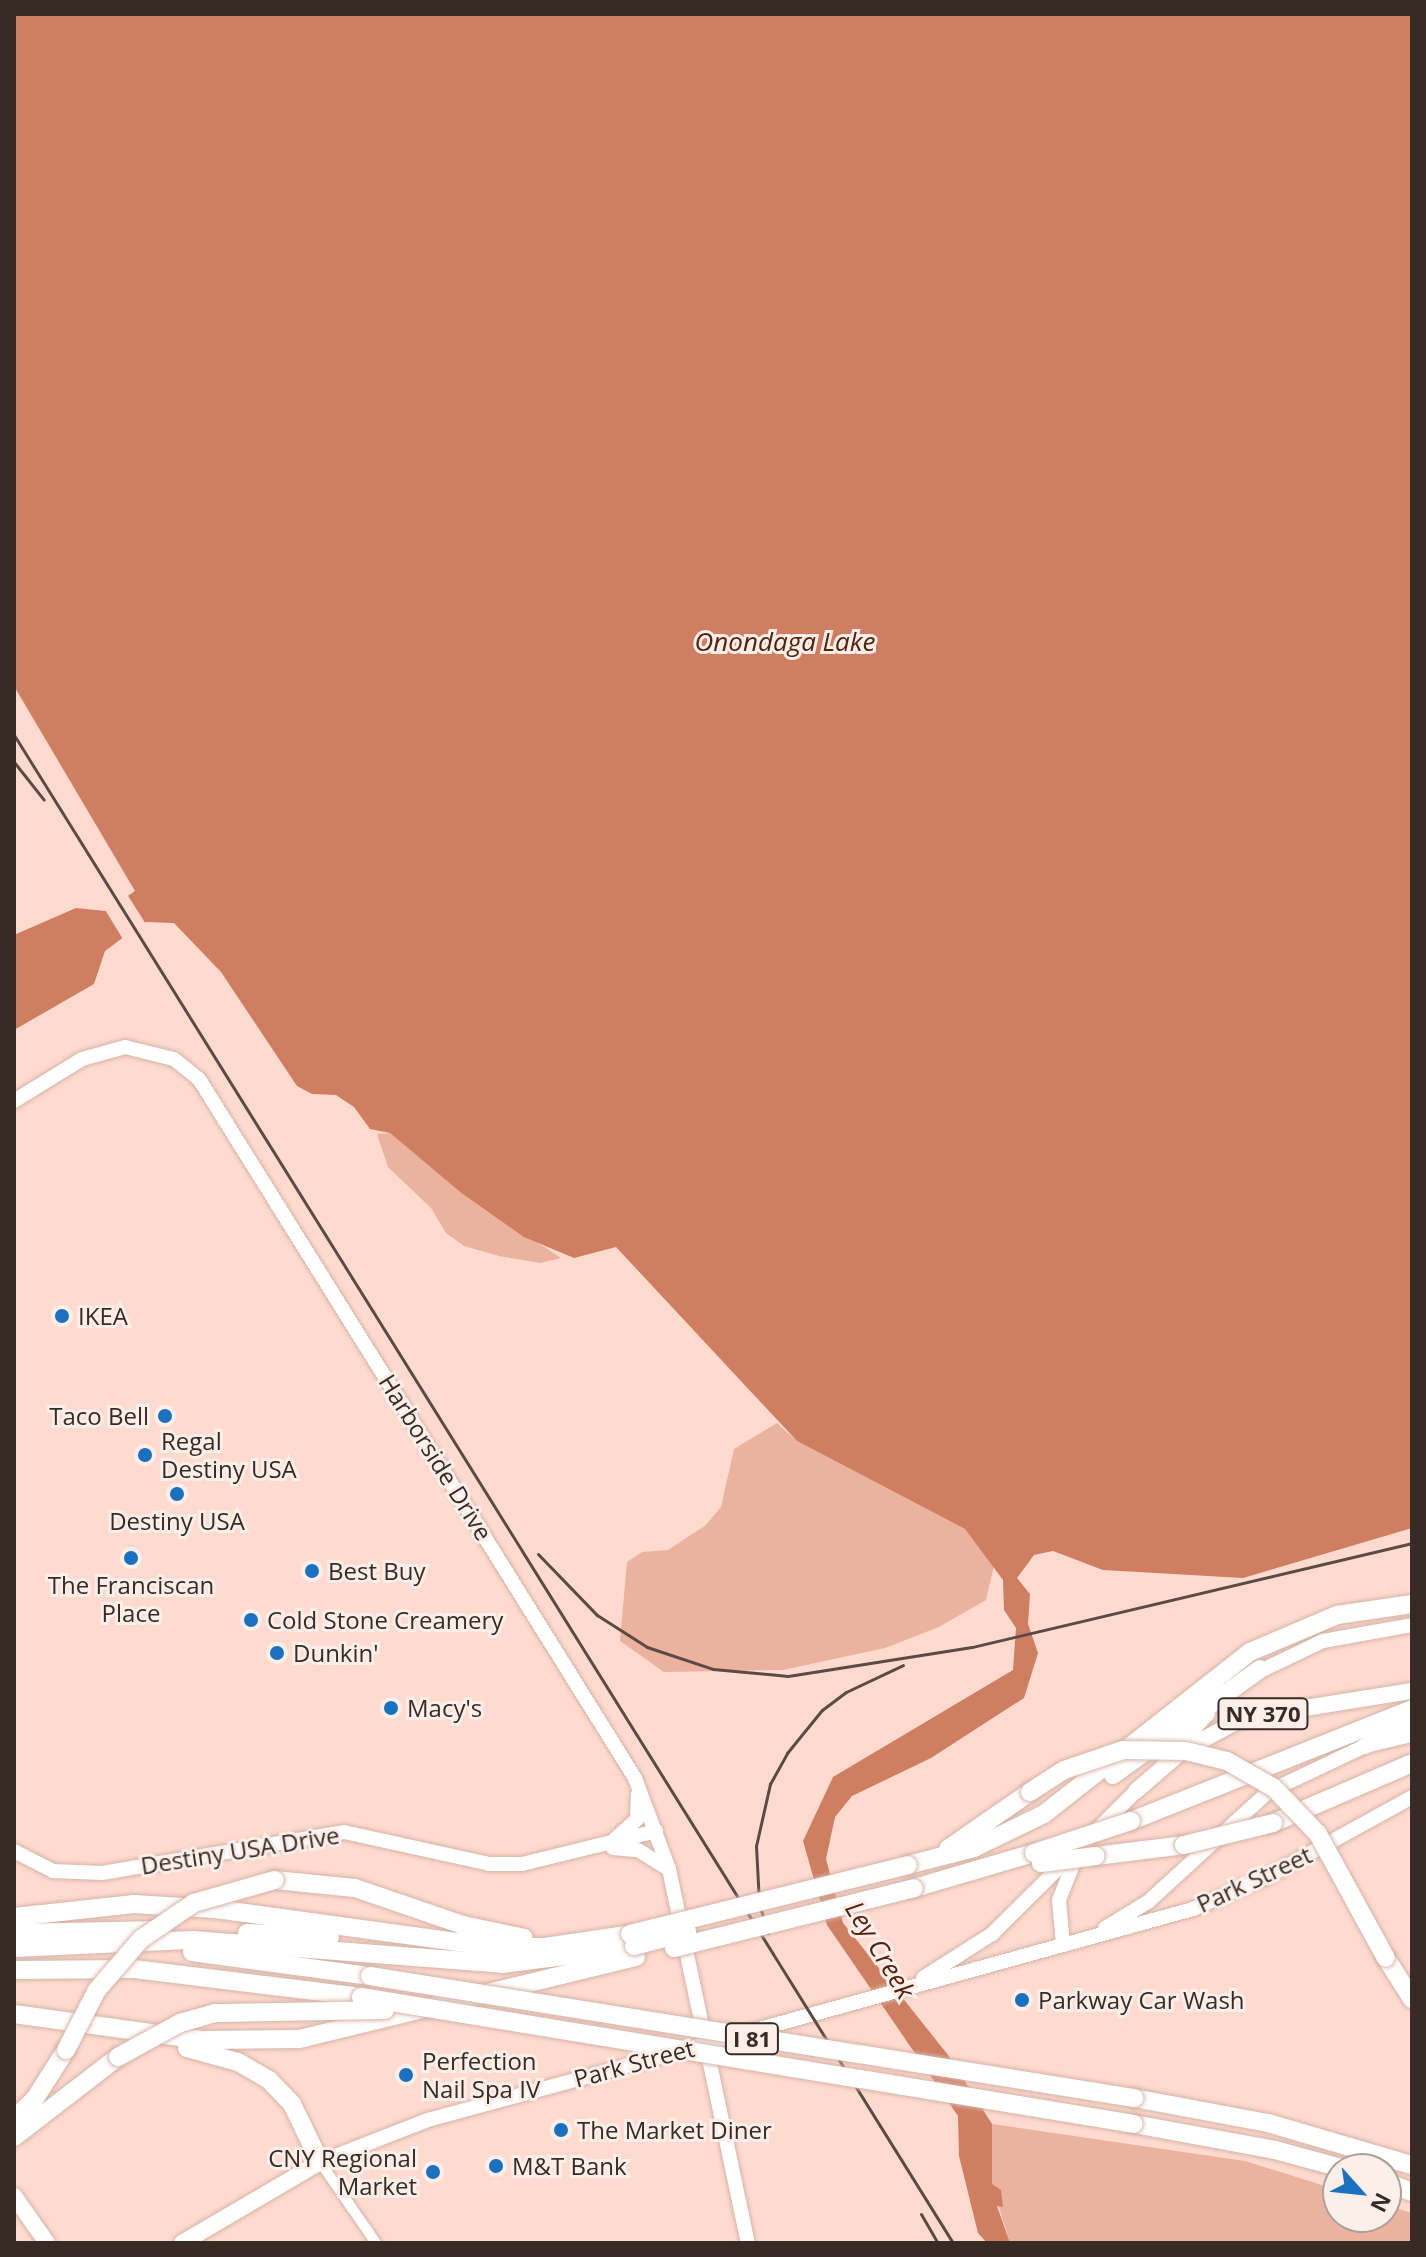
<!DOCTYPE html>
<style>
body{margin:0}
#map{position:relative;width:1426px;height:2257px;overflow:hidden;background:#ffdbcf;font-family:"Open Sans",sans-serif}
div>[style]{position:absolute}
.green>*{inset:0;background:#ebb29e}
.water>*{inset:0;background:#cf7e61}
.pier>*{inset:0;background:#ffdbcf}
.roads{filter:drop-shadow(0 0 2px #d5b4a7) drop-shadow(0 0 2px #d5b4a7)}
.street>*{height:10px;margin:-5px;padding:0 5px;transform-origin:5px;border-radius:5px;background:#fff}
.secondary>*{height:14px;margin:-7px;padding:0 7px;transform-origin:7px;border-radius:7px;background:#fff}
.primary>*{height:16px;margin:-8px;padding:0 8px;transform-origin:8px;border-radius:8px;background:#fff}
.highway>*{height:18px;margin:-9px;padding:0 9px;transform-origin:9px;border-radius:9px;background:#fff}
.rail>*{height:3px;margin:-1.5px;padding:0 1.5px;transform-origin:1.5px;border-radius:1.5px;background:#5c4b45}
.bridges{filter:drop-shadow(0 0 2px #d5b4a7) drop-shadow(0 0 2px #d5b4a7)}
.highway-bridge>*{height:18px;margin:-9px;padding:0 9px;transform-origin:9px;border-radius:9px;background:#fff}
.dots>*{width:22px;height:22px;translate:-50% -50%;box-sizing:border-box;border:4px solid #fceee9;border-radius:50%}
span{translate:-50% -50%;white-space:nowrap;text-align:center;line-height:1.15;-webkit-text-stroke:6px #fceee9;paint-order:stroke}
.shield-label span{padding:2px 6px;background:#fceee9;border:2px solid;border-radius:6px;-webkit-text-stroke-width:0}
.shield-label{font-size:22px;color:#382b26;font-weight:700}
.poi-label{font-size:24px;color:#382b26}
.left{translate:0 -50%;text-align:left}
.right{translate:-100% -50%;text-align:right}
.street-label{font-size:24px;color:#382b26}
.water-label{font-size:26px;color:#55210d;font-style:italic}
.frame{position:absolute;inset:0;border:16px solid #382b26;pointer-events:none}
.north{position:absolute;left:1322px;top:2153px;width:80px;height:80px;box-sizing:border-box;background:#fceee9;border:2px solid #aea09b;border-radius:50%;rotate:117deg;font-size:22px;font-weight:700;line-height:32px;text-align:center;color:#382b26}
.north::after{content:'';display:block;margin:auto;width:28px;height:36px;background:#1971bf;clip-path:polygon(50% 0,100% 100%,50% 72%,0 100%)}
</style>
<div id="map">
<div class="green">
<div style="clip-path:polygon(390px 1133px,460px 1192px,561px 1258px,540px 1263px,499px 1256px,464px 1246px,446px 1233px,431px 1208px,388px 1167px,377px 1134px)"></div>
<div style="clip-path:polygon(777px 1423px,797px 1441px,965px 1529px,994px 1566px,986px 1600px,939px 1627px,885px 1648px,783px 1670px,664px 1672px,620px 1641px,627px 1562px,642px 1552px,668px 1550px,706px 1525px,721px 1507px,734px 1449px)"></div>
<div style="clip-path:polygon(992px 2124px,1245px 2161px,1338px 2190px,1338px 2217px,1386px 2217px,1386px 2205px,1412px 2213px,1412px 2243px,1010px 2243px,992px 2184px)"></div>
</div>
<div class="water">
<div style="clip-path:polygon(14px 14px,1412px 14px,1412px 1528px,1243px 1578px,1103px 1570px,1053px 1551px,1034px 1555px,1017px 1578px,1030px 1594px,1028px 1624px,1038px 1653px,1024px 1698px,931px 1758px,852px 1796px,835px 1817px,826px 1859px,843px 1923px,948px 2055px,992px 2124px,992px 2184px,1001px 2190px,1003px 2207px,997px 2206px,1010px 2243px,987px 2243px,978px 2233px,959px 2156px,958px 2116px,827px 1925px,803px 1841px,833px 1777px,1013px 1670px,1016px 1628px,1004px 1610px,1003px 1580px,965px 1529px,797px 1441px,616px 1247px,574px 1258px,524px 1237px,460px 1192px,390px 1133px,370px 1129px,354px 1107px,336px 1095px,312px 1094px,297px 1086px,221px 972px,174px 923px,146px 922px,121px 939px,105px 951px,94px 984px,14px 1030px,14px 935px,76px 908px,105px 911px,135px 891px,14px 686px)"></div>
</div>
<div class="pier">
<div style="clip-path:polygon(127px 894px,147px 926px,124px 941px,104px 908px)"></div>
</div>
<div class="roads">
<div class="street">
<div style="left:320px;top:2162px;width:98px;rotate:55.3deg"></div>
</div>
<div class="secondary">
<div style="left:14px;top:1101px;width:80px;rotate:-31.7deg"></div>
<div style="left:82px;top:1059px;width:45px;rotate:-15.6deg"></div>
<div style="left:125px;top:1047px;width:50px;rotate:13.8deg"></div>
<div style="left:174px;top:1059px;width:32px;rotate:39deg"></div>
<div style="left:199px;top:1079px;width:824px;rotate:58.05deg"></div>
<div style="left:635px;top:1778px;width:97px;rotate:69.5deg"></div>
<div style="left:669px;top:1869px;width:382px;rotate:78.1deg"></div>
<div style="left:1254px;top:1674px;width:76px;rotate:-25.6deg"></div>
<div style="left:1323px;top:1641px;width:90px;rotate:-10.2deg"></div>
<div style="left:1170px;top:1754px;width:55px;rotate:-46.5deg"></div>
<div style="left:615px;top:1839px;width:30px;rotate:-42deg"></div>
<div style="left:637px;top:1819px;width:25px;rotate:-88deg"></div>
<div style="left:613px;top:1848px;width:25px;rotate:5deg"></div>
<div style="left:638px;top:1850px;width:36px;rotate:32deg"></div>
<div style="left:14px;top:1851px;width:44px;rotate:27.1deg"></div>
<div style="left:53px;top:1871px;width:49px;rotate:2.3deg"></div>
<div style="left:102px;top:1873px;width:245px;rotate:-9.6deg"></div>
<div style="left:344px;top:1832px;width:148px;rotate:12.4deg"></div>
<div style="left:489px;top:1864px;width:33px"></div>
<div style="left:522px;top:1864px;width:138px;rotate:-13.8deg"></div>
<div style="left:1105px;top:1928px;width:50px;rotate:-31.2deg"></div>
<div style="left:1148px;top:1902px;width:163px;rotate:-42.5deg"></div>
<div style="left:1268px;top:1792px;width:107px;rotate:-25.4deg"></div>
<div style="left:1365px;top:1746px;width:48px;rotate:-13.2deg"></div>
<div style="left:1063px;top:1945px;width:45px;rotate:-95.1deg"></div>
<div style="left:1059px;top:1900px;width:46px;rotate:-68.4deg"></div>
<div style="left:923px;top:1978px;width:82px;rotate:-32.5deg"></div>
<div style="left:992px;top:1934px;width:213px;rotate:-44.8deg"></div>
<div style="left:698px;top:2046px;width:514px;rotate:-15.47deg"></div>
<div style="left:1193px;top:1909px;width:81px;rotate:-23.4deg"></div>
<div style="left:1267px;top:1877px;width:166px;rotate:-28.9deg"></div>
<div style="left:320px;top:2162px;width:116px;rotate:-21.3deg"></div>
<div style="left:428px;top:2120px;width:259px;rotate:-15.2deg"></div>
</div>
<div class="primary">
<div style="left:1365px;top:1746px;width:53px;rotate:-27.1deg"></div>
<div style="left:1136px;top:1791px;width:61px;rotate:-41deg"></div>
<div style="left:1182px;top:1751px;width:69px;rotate:-28.4deg"></div>
<div style="left:1243px;top:1718px;width:171px;rotate:-9.1deg"></div>
<div style="left:14px;top:2196px;width:57px;rotate:54.9deg"></div>
<div style="left:182px;top:2243px;width:160px;rotate:-30.4deg"></div>
</div>
<div class="highway">
<div style="left:1113px;top:1775px;width:181px;rotate:-35.8deg"></div>
<div style="left:1131px;top:1821px;width:302px;rotate:-21.7deg"></div>
<div style="left:1273px;top:1823px;width:151px;rotate:-23.3deg"></div>
<div style="left:948px;top:1849px;width:100px;rotate:-34.8deg"></div>
<div style="left:1096px;top:1856px;width:89px;rotate:-7.1deg"></div>
<div style="left:908px;top:1865px;width:68px;rotate:-14.4deg"></div>
<div style="left:974px;top:1848px;width:78px;rotate:-25.9deg"></div>
<div style="left:1044px;top:1814px;width:262px;rotate:-38.2deg"></div>
<div style="left:1250px;top:1652px;width:95px;rotate:-23deg"></div>
<div style="left:1337px;top:1615px;width:76px;rotate:-8.3deg"></div>
<div style="left:275px;top:1880px;width:80px;rotate:5.7deg"></div>
<div style="left:355px;top:1888px;width:114px;rotate:18.9deg"></div>
<div style="left:463px;top:1925px;width:62px;rotate:12deg"></div>
<div style="left:914px;top:1888px;width:125px;rotate:-16.3deg"></div>
<div style="left:14px;top:1917px;width:121px;rotate:-6.2deg"></div>
<div style="left:134px;top:1904px;width:82px;rotate:3.5deg"></div>
<div style="left:216px;top:1909px;width:281px;rotate:7.8deg"></div>
<div style="left:494px;top:1947px;width:51px"></div>
<div style="left:545px;top:1947px;width:82px;rotate:-8.4deg"></div>
<div style="left:14px;top:1933px;width:148px;rotate:-1.2deg"></div>
<div style="left:247px;top:1933px;width:83px;rotate:2.8deg"></div>
<div style="left:14px;top:1948px;width:179px;rotate:-2.6deg"></div>
<div style="left:193px;top:1940px;width:310px;rotate:4.4deg"></div>
<div style="left:502px;top:1964px;width:126px;rotate:-7.3deg"></div>
<div style="left:192px;top:1952px;width:180px;rotate:7.7deg"></div>
<div style="left:1386px;top:1958px;width:49px;rotate:57.6deg"></div>
<div style="left:14px;top:1970px;width:120px;rotate:-0.5deg"></div>
<div style="left:134px;top:1969px;width:229px;rotate:7deg"></div>
<div style="left:14px;top:2014px;width:189px;rotate:7.9deg"></div>
<div style="left:201px;top:2040px;width:98px;rotate:-0.6deg"></div>
<div style="left:299px;top:2039px;width:347px;rotate:-13.7deg"></div>
<div style="left:187px;top:2048px;width:53px;rotate:15.4deg"></div>
<div style="left:238px;top:2062px;width:36px;rotate:30deg"></div>
<div style="left:269px;top:2080px;width:33px;rotate:46deg"></div>
<div style="left:292px;top:2104px;width:64px;rotate:64.2deg"></div>
<div style="left:1134px;top:2098px;width:136px;rotate:10.6deg"></div>
<div style="left:1268px;top:2123px;width:150px;rotate:16.3deg"></div>
<div style="left:14px;top:2119px;width:28px;rotate:-44deg"></div>
<div style="left:34px;top:2100px;width:59px;rotate:-57.4deg"></div>
<div style="left:1134px;top:2124px;width:143px;rotate:10.4deg"></div>
<div style="left:1275px;top:2150px;width:73px;rotate:15.2deg"></div>
<div style="left:14px;top:2137px;width:131px;rotate:-37.6deg"></div>
<div style="left:1386px;top:2182px;width:28px;rotate:21deg"></div>
</div>
</div>
<div class="rail">
<div style="left:14px;top:735px;width:1776px;rotate:58.09deg"></div>
<div style="left:14px;top:762px;width:48px;rotate:51.7deg"></div>
<div style="left:538px;top:1554px;width:85px;rotate:46deg"></div>
<div style="left:597px;top:1615px;width:59px;rotate:32.6deg"></div>
<div style="left:647px;top:1647px;width:70px;rotate:18.4deg"></div>
<div style="left:713px;top:1669px;width:75px;rotate:5.3deg"></div>
<div style="left:788px;top:1676px;width:186px;rotate:-9deg"></div>
<div style="left:972px;top:1647px;width:452px;rotate:-13.3deg"></div>
<div style="left:768px;top:1933px;width:31px;rotate:-107deg"></div>
<div style="left:759px;top:1903px;width:57px;rotate:-93deg"></div>
<div style="left:756px;top:1846px;width:64px;rotate:-77.3deg"></div>
<div style="left:770px;top:1784px;width:35px;rotate:-61deg"></div>
<div style="left:787px;top:1753px;width:55px;rotate:-50.9deg"></div>
<div style="left:822px;top:1710px;width:30px;rotate:-37deg"></div>
<div style="left:846px;top:1692px;width:63px;rotate:-25.3deg"></div>
<div style="left:921px;top:2214px;width:34px;rotate:60deg"></div>
</div>
<div class="bridges">
<div class="highway-bridge">
<div style="left:1030px;top:1792px;width:40px;rotate:-32.9deg"></div>
<div style="left:1064px;top:1770px;width:62px;rotate:-18.7deg"></div>
<div style="left:1123px;top:1750px;width:63px;rotate:0.9deg"></div>
<div style="left:1186px;top:1751px;width:42px;rotate:13.7deg"></div>
<div style="left:1227px;top:1761px;width:54px;rotate:29.9deg"></div>
<div style="left:1274px;top:1788px;width:64px;rotate:46.3deg"></div>
<div style="left:1318px;top:1834px;width:141px;rotate:61.3deg"></div>
<div style="left:1184px;top:1845px;width:92px;rotate:-13.9deg"></div>
<div style="left:1034px;top:1853px;width:102px;rotate:-18.3deg"></div>
<div style="left:1041px;top:1863px;width:55px;rotate:-7.3deg"></div>
<div style="left:630px;top:1934px;width:286px;rotate:-13.9deg"></div>
<div style="left:634px;top:1946px;width:55px;rotate:-14.8deg"></div>
<div style="left:674px;top:1948px;width:247px;rotate:-14deg"></div>
<div style="left:370px;top:1976px;width:774px;rotate:9.07deg"></div>
<div style="left:361px;top:1997px;width:783px;rotate:9.33deg"></div>
<div style="left:66px;top:2050px;width:68px;rotate:-62.7deg"></div>
<div style="left:97px;top:1990px;width:67px;rotate:-49.2deg"></div>
<div style="left:141px;top:1939px;width:64px;rotate:-34.2deg"></div>
<div style="left:194px;top:1903px;width:84px;rotate:-15.9deg"></div>
<div style="left:118px;top:2057px;width:71px;rotate:-28.7deg"></div>
<div style="left:180px;top:2023px;width:36px;rotate:-16deg"></div>
<div style="left:215px;top:2013px;width:170px;rotate:-1deg"></div>
</div>
</div>
<div class="dots">
<div style="left:62px;top:1316px;background:#1971bf"></div>
<div style="left:165px;top:1416px;background:#1971bf"></div>
<div style="left:145px;top:1455px;background:#1971bf"></div>
<div style="left:177px;top:1494px;background:#1971bf"></div>
<div style="left:131px;top:1558px;background:#1971bf"></div>
<div style="left:312px;top:1571px;background:#1971bf"></div>
<div style="left:251px;top:1620px;background:#1971bf"></div>
<div style="left:277px;top:1653px;background:#1971bf"></div>
<div style="left:391px;top:1708px;background:#1971bf"></div>
<div style="left:1022px;top:2000px;background:#1971bf"></div>
<div style="left:406px;top:2075px;background:#1971bf"></div>
<div style="left:561px;top:2130px;background:#1971bf"></div>
<div style="left:496px;top:2166px;background:#1971bf"></div>
<div style="left:433px;top:2172px;background:#1971bf"></div>
</div>
<div class="shield-label">
<span style="left:1263px;top:1714px">NY 370</span>
<span style="left:752px;top:2039px">I 81</span>
</div>
<div class="poi-label">
<span class="left" style="left:78px;top:1316px">IKEA</span>
<span class="right" style="left:149px;top:1416px">Taco Bell</span>
<span class="left" style="left:161px;top:1455px">Regal<br>Destiny USA</span>
<span style="left:177px;top:1521px">Destiny USA</span>
<span class="left" style="left:328px;top:1571px">Best Buy</span>
<span style="left:131px;top:1599px">The Franciscan<br>Place</span>
<span class="left" style="left:267px;top:1620px">Cold Stone Creamery</span>
<span class="left" style="left:293px;top:1653px">Dunkin'</span>
<span class="left" style="left:407px;top:1708px">Macy's</span>
<span class="left" style="left:1038px;top:2000px">Parkway Car Wash</span>
<span class="left" style="left:422px;top:2075px">Perfection<br>Nail Spa IV</span>
<span class="left" style="left:577px;top:2130px">The Market Diner</span>
<span class="right" style="left:417px;top:2172px">CNY Regional<br>Market</span>
<span class="left" style="left:512px;top:2166px">M&amp;T Bank</span>
</div>
<div class="street-label">
<span style="left:436px;top:1457px;rotate:58deg">Harborside Drive</span>
<span style="left:240px;top:1850px;rotate:-9deg">Destiny USA Drive</span>
<span style="left:1254px;top:1879px;rotate:-25deg">Park Street</span>
<span style="left:634px;top:2063px;rotate:-15deg">Park Street</span>
</div>
<div class="water-label">
<span style="left:785px;top:642px">Onondaga Lake</span>
<span style="left:880px;top:1950px;rotate:59deg">Ley Creek</span>
</div>
<div class="frame"></div>
<div class="north">N</div>
</div>
